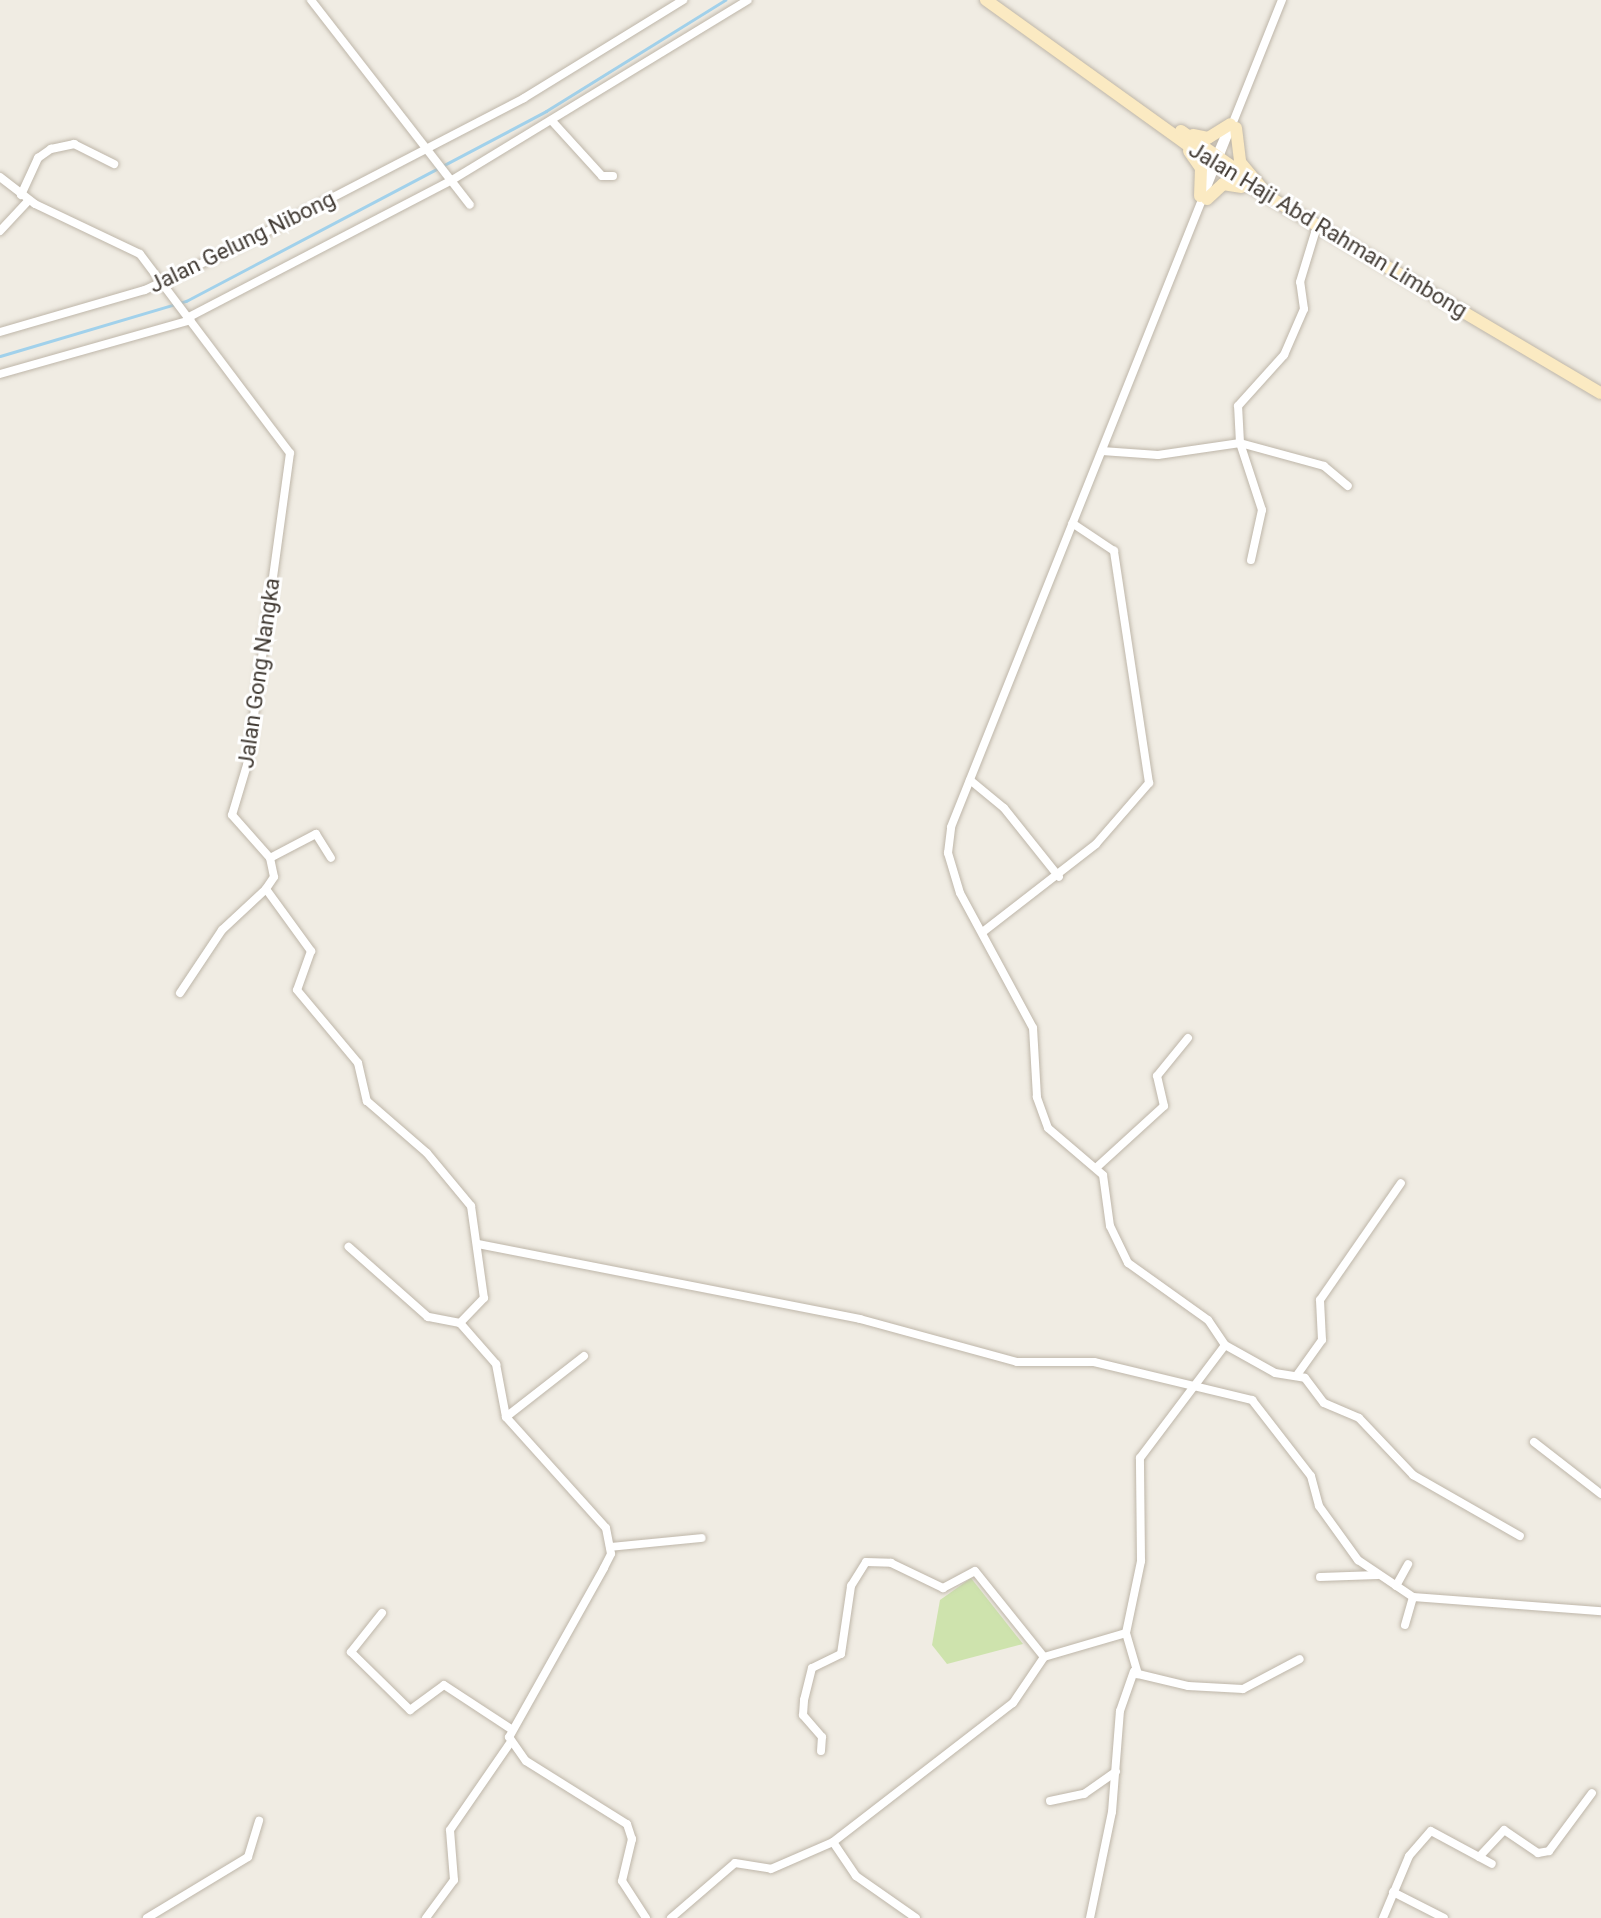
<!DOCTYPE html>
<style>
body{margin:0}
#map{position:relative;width:1601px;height:1918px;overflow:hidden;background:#f0ece3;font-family:Roboto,sans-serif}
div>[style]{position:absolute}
.green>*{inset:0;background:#cee3ad}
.stream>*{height:3px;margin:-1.5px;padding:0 1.5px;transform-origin:1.5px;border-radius:1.5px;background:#a1d1eb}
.roads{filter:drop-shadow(0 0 2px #beb6a9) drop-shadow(0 0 2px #beb6a9)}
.street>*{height:8px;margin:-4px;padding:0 4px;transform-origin:4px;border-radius:4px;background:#fff}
.secondary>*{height:12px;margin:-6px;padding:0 6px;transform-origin:6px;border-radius:6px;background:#fbeac2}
span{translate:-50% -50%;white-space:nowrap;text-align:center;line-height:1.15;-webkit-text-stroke:6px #fff;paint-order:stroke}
.street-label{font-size:22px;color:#423b34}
</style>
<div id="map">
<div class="green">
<div style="clip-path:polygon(971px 1578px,1023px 1644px,947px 1664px,932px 1645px,940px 1600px)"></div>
</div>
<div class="stream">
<div style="left:0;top:356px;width:194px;rotate:-16.5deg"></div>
<div style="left:186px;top:301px;width:407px;rotate:-27.8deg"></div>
<div style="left:546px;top:111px;width:211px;rotate:-31.8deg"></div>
</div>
<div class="roads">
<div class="street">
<div style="left:311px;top:0;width:259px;rotate:52.2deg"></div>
<div style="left:552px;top:121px;width:74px;rotate:47.7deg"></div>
<div style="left:602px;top:176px;width:11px"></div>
<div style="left:0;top:177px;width:44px;rotate:37.6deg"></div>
<div style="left:35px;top:204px;width:116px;rotate:25.5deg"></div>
<div style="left:140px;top:254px;width:249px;rotate:53deg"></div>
<div style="left:290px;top:453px;width:315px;rotate:97.8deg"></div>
<div style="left:247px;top:765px;width:52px;rotate:106.7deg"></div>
<div style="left:232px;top:815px;width:57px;rotate:48.5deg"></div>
<div style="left:270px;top:858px;width:19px;rotate:78deg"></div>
<div style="left:274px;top:877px;width:14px;rotate:124deg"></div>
<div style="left:266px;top:889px;width:77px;rotate:54deg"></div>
<div style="left:311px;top:951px;width:41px;rotate:109.7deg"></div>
<div style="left:297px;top:990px;width:95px;rotate:50.1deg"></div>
<div style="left:358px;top:1063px;width:39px;rotate:77deg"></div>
<div style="left:367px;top:1101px;width:79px;rotate:40.9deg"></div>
<div style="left:427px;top:1153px;width:69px;rotate:50.3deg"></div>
<div style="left:471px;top:1206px;width:93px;rotate:82deg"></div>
<div style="left:484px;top:1298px;width:35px;rotate:134deg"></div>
<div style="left:460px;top:1323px;width:33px;rotate:-169deg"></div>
<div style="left:428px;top:1317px;width:106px;rotate:-138.5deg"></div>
<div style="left:1203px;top:187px;width:66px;rotate:-66.9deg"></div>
<div style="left:21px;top:195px;width:41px;rotate:-65.3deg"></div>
<div style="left:38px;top:158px;width:16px;rotate:-35deg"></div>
<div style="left:51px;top:149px;width:24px;rotate:-12deg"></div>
<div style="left:74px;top:144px;width:45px;rotate:26.6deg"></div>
<div style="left:0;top:231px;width:42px;rotate:-46.9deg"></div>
<div style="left:189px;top:317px;width:297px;rotate:-27.5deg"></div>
<div style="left:452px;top:180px;width:346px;rotate:-31.3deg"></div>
<div style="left:0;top:332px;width:151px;rotate:-16.2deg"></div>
<div style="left:145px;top:290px;width:102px;rotate:-25.1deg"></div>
<div style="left:237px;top:247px;width:323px;rotate:-27.4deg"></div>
<div style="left:524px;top:98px;width:187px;rotate:-31.6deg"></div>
<div style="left:0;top:374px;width:198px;rotate:-15.8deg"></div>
<div style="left:1102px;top:451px;width:56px;rotate:4.1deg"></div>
<div style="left:1158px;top:455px;width:83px;rotate:-8.3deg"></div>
<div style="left:1240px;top:443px;width:87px;rotate:15.3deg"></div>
<div style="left:1324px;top:466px;width:31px;rotate:40deg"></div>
<div style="left:1251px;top:560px;width:51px;rotate:-77.6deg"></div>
<div style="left:1262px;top:510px;width:71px;rotate:-108.2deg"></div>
<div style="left:1240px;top:443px;width:37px;rotate:-93deg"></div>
<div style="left:1238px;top:406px;width:69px;rotate:-48deg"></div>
<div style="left:1284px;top:355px;width:50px;rotate:-66.5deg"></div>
<div style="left:1304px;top:309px;width:27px;rotate:-98deg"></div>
<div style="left:1300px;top:282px;width:59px;rotate:-73.1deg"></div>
<div style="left:970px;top:780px;width:44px;rotate:39.5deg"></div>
<div style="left:1004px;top:808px;width:88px;rotate:51.4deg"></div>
<div style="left:270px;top:858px;width:52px;rotate:-27.6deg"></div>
<div style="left:316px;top:834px;width:28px;rotate:58deg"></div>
<div style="left:984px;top:931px;width:142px;rotate:-37.8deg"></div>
<div style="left:1096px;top:844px;width:81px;rotate:-49deg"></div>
<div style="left:1149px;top:783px;width:235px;rotate:-98.6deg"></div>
<div style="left:1114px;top:551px;width:50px;rotate:-146.3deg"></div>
<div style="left:180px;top:993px;width:76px;rotate:-56.3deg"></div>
<div style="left:222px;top:930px;width:60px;rotate:-43deg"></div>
<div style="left:1096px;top:1168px;width:92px;rotate:-42.4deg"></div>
<div style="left:1164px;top:1106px;width:31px;rotate:-103deg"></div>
<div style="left:1157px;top:1076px;width:49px;rotate:-50.8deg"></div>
<div style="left:478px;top:1244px;width:389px;rotate:11.1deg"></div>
<div style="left:860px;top:1319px;width:163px;rotate:15.3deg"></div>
<div style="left:1017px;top:1362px;width:77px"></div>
<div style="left:1094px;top:1362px;width:163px;rotate:13.5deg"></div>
<div style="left:1252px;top:1400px;width:96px;rotate:52.2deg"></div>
<div style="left:1311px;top:1476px;width:31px;rotate:75deg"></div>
<div style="left:1319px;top:1506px;width:67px;rotate:54.2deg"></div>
<div style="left:1358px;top:1560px;width:66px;rotate:33.9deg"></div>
<div style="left:1413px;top:1597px;width:189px;rotate:4.3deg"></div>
<div style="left:460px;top:1323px;width:55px;rotate:48.7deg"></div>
<div style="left:496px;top:1364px;width:54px;rotate:79.3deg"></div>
<div style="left:506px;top:1417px;width:149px;rotate:48deg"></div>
<div style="left:606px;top:1528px;width:26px;rotate:79deg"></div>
<div style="left:611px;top:1554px;width:16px;rotate:117deg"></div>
<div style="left:604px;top:1568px;width:194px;rotate:119.3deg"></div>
<div style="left:509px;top:1737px;width:29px;rotate:55deg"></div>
<div style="left:526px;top:1761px;width:119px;rotate:32deg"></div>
<div style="left:627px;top:1824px;width:16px;rotate:72deg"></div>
<div style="left:632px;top:1839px;width:43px;rotate:103.4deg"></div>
<div style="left:622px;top:1881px;width:44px;rotate:57deg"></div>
<div style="left:1225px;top:1345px;width:57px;rotate:29.2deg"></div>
<div style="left:1275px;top:1373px;width:30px;rotate:9deg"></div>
<div style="left:1305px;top:1378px;width:31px;rotate:53deg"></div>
<div style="left:1324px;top:1403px;width:38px;rotate:23deg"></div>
<div style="left:1359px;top:1418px;width:79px;rotate:46.5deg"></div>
<div style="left:1413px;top:1475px;width:123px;rotate:29.7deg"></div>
<div style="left:1297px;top:1375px;width:43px;rotate:-54.5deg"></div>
<div style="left:1322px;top:1340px;width:40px;rotate:-92.9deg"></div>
<div style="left:1320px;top:1300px;width:142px;rotate:-55.3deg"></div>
<div style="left:506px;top:1417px;width:99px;rotate:-38deg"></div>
<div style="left:1534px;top:1442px;width:85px;rotate:37.8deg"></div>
<div style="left:610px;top:1547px;width:92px;rotate:-5.6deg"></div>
<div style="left:1320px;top:1577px;width:58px;rotate:-2deg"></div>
<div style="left:1396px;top:1586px;width:25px;rotate:-61deg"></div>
<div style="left:382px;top:1613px;width:50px;rotate:128.5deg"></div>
<div style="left:351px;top:1652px;width:83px;rotate:44.5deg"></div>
<div style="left:410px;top:1710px;width:42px;rotate:-36.3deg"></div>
<div style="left:444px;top:1685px;width:80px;rotate:33.3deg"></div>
<div style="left:1405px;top:1625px;width:29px;rotate:-74deg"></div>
<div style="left:1126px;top:1633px;width:43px;rotate:73.7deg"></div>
<div style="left:1138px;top:1674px;width:51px;rotate:13.5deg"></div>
<div style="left:1188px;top:1686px;width:55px;rotate:3.1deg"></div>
<div style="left:1243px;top:1689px;width:64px;rotate:-27.8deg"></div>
<div style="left:821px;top:1751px;width:14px;rotate:-86deg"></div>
<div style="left:822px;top:1737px;width:29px;rotate:-131deg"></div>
<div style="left:803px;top:1715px;width:15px;rotate:-86deg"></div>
<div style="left:804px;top:1700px;width:33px;rotate:-76deg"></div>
<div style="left:812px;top:1668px;width:32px;rotate:-26deg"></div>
<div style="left:841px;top:1654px;width:69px;rotate:-81.6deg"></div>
<div style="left:851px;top:1586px;width:28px;rotate:-58deg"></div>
<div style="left:866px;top:1562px;width:25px;rotate:2deg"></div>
<div style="left:891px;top:1563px;width:58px;rotate:25.7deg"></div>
<div style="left:943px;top:1588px;width:36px;rotate:-28deg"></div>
<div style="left:975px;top:1571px;width:110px;rotate:51.3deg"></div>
<div style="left:1050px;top:1801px;width:35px;rotate:-12deg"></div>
<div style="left:1084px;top:1794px;width:39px;rotate:-35deg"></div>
<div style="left:833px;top:1842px;width:227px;rotate:-37.7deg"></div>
<div style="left:1013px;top:1703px;width:55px;rotate:-56deg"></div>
<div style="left:1044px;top:1657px;width:85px;rotate:-16.3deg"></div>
<div style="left:1126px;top:1633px;width:74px;rotate:-78.2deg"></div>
<div style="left:1141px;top:1561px;width:103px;rotate:-90.6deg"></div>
<div style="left:1140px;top:1458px;width:141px;rotate:-53deg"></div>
<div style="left:1225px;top:1345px;width:30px;rotate:-124deg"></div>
<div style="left:1208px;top:1320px;width:98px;rotate:-144.5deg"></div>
<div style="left:1128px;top:1263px;width:41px;rotate:-115.9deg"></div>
<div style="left:1110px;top:1226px;width:51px;rotate:-97.8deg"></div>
<div style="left:1103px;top:1175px;width:72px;rotate:-139.5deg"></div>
<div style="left:1048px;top:1128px;width:33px;rotate:-110deg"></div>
<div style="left:1037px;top:1097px;width:69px;rotate:-93.3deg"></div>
<div style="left:1033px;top:1028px;width:153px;rotate:-118.4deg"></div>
<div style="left:960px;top:893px;width:42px;rotate:-106.7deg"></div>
<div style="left:948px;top:853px;width:26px;rotate:-83deg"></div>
<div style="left:951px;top:827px;width:891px;rotate:-68.19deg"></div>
<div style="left:1479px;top:1857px;width:37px;rotate:-47deg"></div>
<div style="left:1504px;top:1830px;width:41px;rotate:34.1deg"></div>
<div style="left:1538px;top:1853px;width:11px;rotate:-10deg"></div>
<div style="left:1549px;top:1851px;width:72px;rotate:-53.4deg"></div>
<div style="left:1393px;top:1892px;width:57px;rotate:27deg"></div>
<div style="left:147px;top:1918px;width:118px;rotate:-31.1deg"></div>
<div style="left:248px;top:1857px;width:38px;rotate:-73deg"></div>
<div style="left:426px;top:1918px;width:47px;rotate:-53.6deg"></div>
<div style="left:454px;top:1880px;width:50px;rotate:-94.6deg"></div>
<div style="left:450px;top:1830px;width:106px;rotate:-55.4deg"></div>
<div style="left:671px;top:1918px;width:84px;rotate:-40.7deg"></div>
<div style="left:735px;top:1863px;width:36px;rotate:9deg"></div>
<div style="left:771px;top:1869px;width:68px;rotate:-23.5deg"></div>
<div style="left:833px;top:1842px;width:41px;rotate:55.9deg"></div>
<div style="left:856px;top:1876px;width:73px;rotate:35deg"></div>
<div style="left:1090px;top:1918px;width:108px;rotate:-78.3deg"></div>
<div style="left:1112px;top:1812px;width:101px;rotate:-85.5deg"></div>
<div style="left:1120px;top:1711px;width:42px;rotate:-70.7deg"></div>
<div style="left:1383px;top:1918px;width:67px;rotate:-67.2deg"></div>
<div style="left:1409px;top:1856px;width:33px;rotate:-49deg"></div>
<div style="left:1431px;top:1831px;width:69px;rotate:28.4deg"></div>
</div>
<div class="secondary">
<div style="left:986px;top:0;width:288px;rotate:35.7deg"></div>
<div style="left:1220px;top:168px;width:442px;rotate:30.6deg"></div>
<div style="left:1236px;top:128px;width:34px;rotate:83deg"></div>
<div style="left:1240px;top:162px;width:39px;rotate:50deg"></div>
<div style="left:1181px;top:131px;width:77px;rotate:34.9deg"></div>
<div style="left:1193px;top:135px;width:15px;rotate:11deg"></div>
<div style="left:1208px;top:138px;width:26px;rotate:-32deg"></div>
<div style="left:1189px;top:151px;width:21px;rotate:55deg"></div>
<div style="left:1201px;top:168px;width:28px;rotate:92deg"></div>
<div style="left:1207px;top:199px;width:22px;rotate:-43deg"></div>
<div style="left:1223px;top:184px;width:19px;rotate:9deg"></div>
</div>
</div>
<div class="street-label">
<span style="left:1328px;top:230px;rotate:31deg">Jalan Haji Abd Rahman Limbong</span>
<span style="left:242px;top:242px;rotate:-26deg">Jalan Gelung Nibong</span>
<span style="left:259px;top:673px;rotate:-82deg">Jalan Gong Nangka</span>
</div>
</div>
